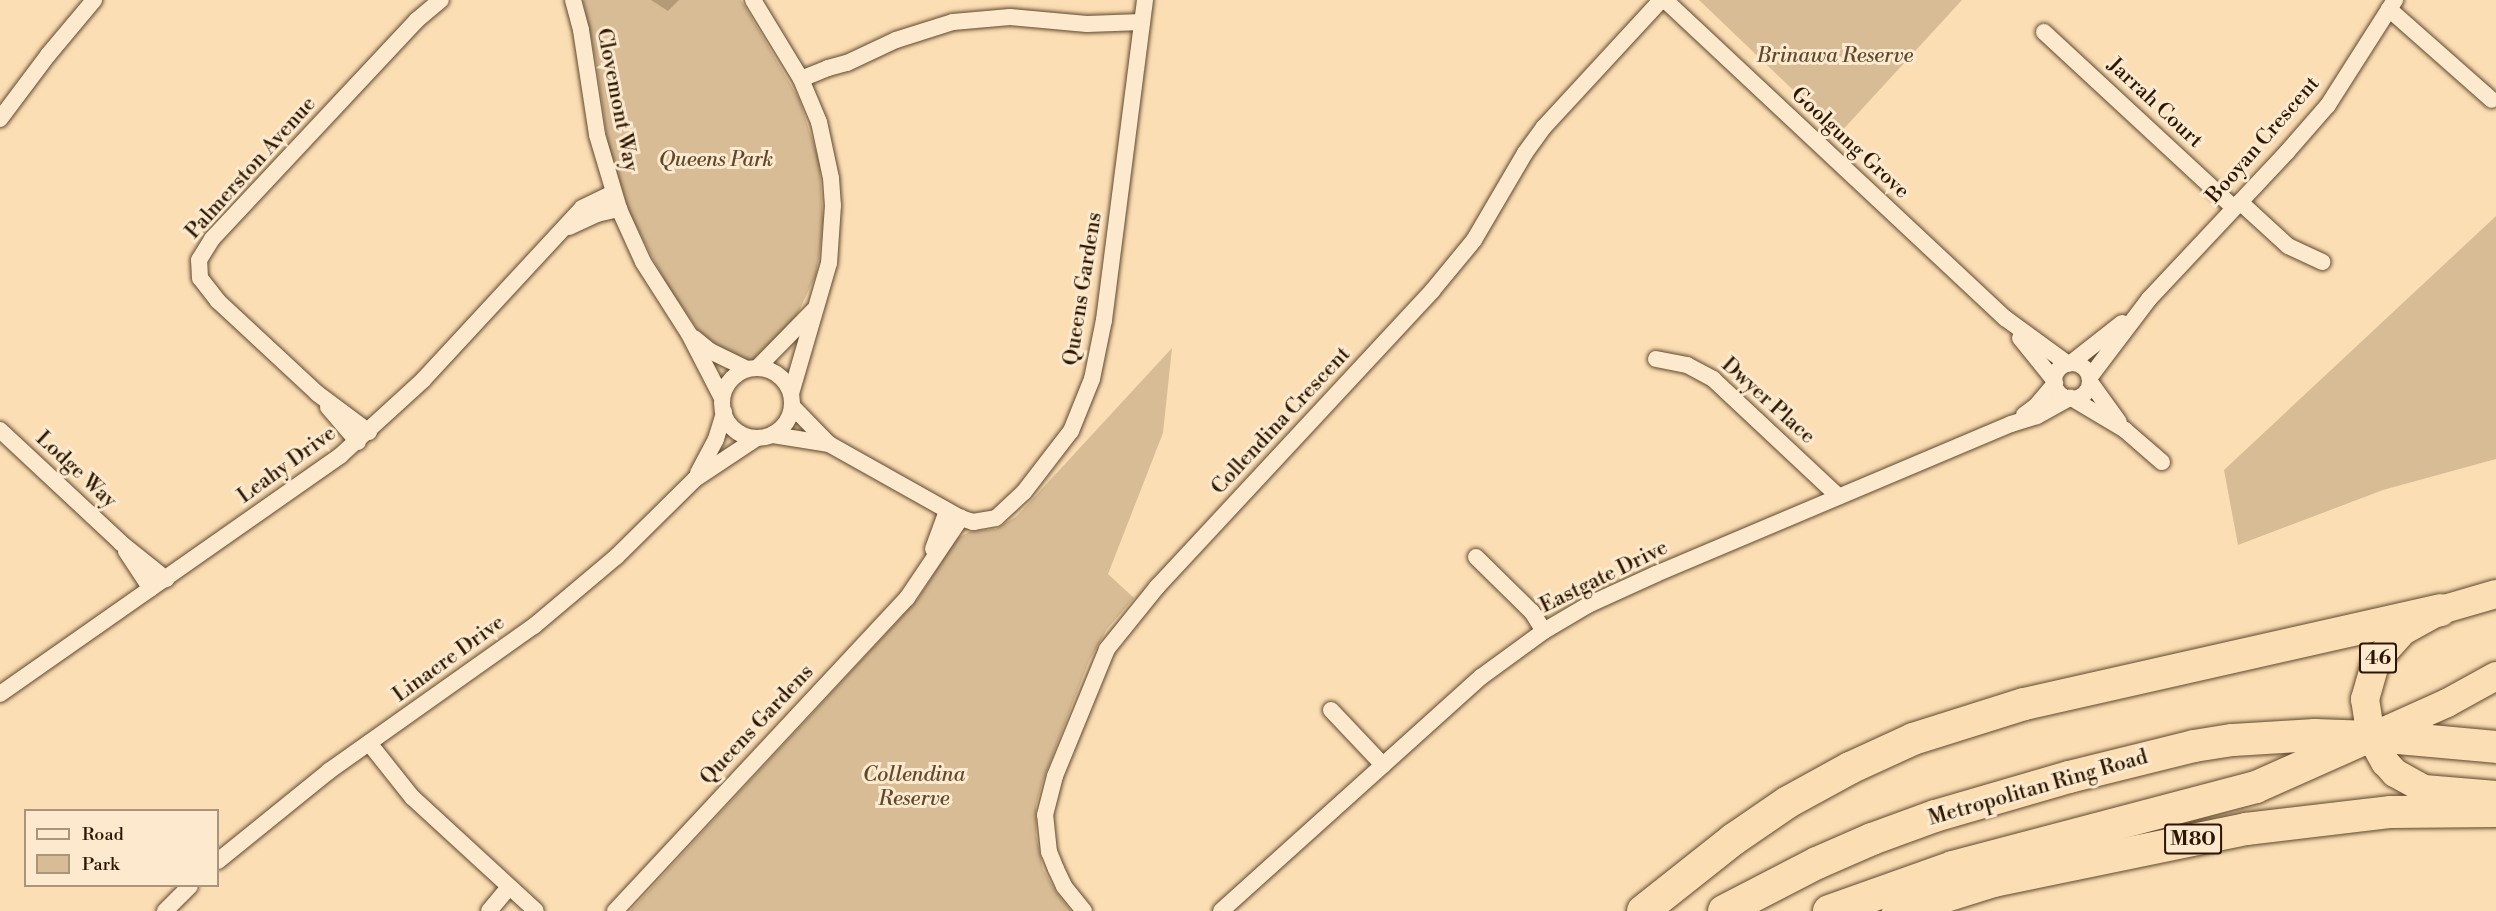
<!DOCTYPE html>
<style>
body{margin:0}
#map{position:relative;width:2496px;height:911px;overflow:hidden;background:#fcdeb4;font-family:"Libre Bodoni",serif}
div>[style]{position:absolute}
.green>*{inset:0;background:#d8bc95}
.water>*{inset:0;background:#b59a77}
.roads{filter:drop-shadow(0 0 2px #5f482d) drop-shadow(0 0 2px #5f482d)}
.minor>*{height:16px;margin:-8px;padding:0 8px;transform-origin:8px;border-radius:8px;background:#fdeace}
.minor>.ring{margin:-8px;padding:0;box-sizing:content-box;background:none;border:16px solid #fdeace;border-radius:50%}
.trunk>*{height:28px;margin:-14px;padding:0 14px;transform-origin:14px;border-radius:14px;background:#fcdeb4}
.motorway>*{height:32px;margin:-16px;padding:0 16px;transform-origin:16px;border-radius:16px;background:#fcdeb4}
span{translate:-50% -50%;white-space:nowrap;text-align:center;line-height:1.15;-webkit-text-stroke:6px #fdeace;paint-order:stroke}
.shield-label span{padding:2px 4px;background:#fdeace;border:2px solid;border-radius:4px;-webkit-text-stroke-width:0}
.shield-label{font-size:20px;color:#2b1600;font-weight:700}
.park-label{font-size:21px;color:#5f482d;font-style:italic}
.street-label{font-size:21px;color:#2b1600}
.legend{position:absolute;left:24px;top:809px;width:195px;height:78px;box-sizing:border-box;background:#fdeace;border:2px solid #a9957c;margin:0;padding:8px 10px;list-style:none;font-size:18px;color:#2b1600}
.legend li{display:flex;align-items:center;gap:12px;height:30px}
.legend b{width:30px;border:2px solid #a9957c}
</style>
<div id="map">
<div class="green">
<div style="clip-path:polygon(583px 0,741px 0,799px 99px,819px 160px,823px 221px,820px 249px,816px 275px,796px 317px,755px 360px,747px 361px,722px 352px,701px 334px,666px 283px,630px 214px,608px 144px,596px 61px)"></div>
<div style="clip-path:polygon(1699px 0,1962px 0,1839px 134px)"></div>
<div style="clip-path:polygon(2496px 216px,2496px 459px,2383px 490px,2238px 545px,2224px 470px)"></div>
<div style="clip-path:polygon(1172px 348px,1163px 433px,1108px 574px,1134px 598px,1107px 629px,1089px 661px,1043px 780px,1036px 805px,1036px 835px,1043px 869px,1056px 892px,1071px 911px,630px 911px,918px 599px,956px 539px,969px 532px,996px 529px,1017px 516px)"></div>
</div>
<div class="water">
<div style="clip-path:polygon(651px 0,679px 0,668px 11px)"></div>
</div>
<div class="roads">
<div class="minor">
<div style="left:573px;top:0;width:31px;rotate:75deg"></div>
<div style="left:581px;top:30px;width:106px;rotate:81.3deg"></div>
<div style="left:597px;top:135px;width:77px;rotate:73.4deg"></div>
<div style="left:619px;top:209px;width:58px;rotate:65.6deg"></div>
<div style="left:643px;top:262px;width:85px;rotate:57.4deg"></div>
<div style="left:689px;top:334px;width:72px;rotate:62.7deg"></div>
<div style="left:753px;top:0;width:92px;rotate:58.7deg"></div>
<div style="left:801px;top:79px;width:47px;rotate:67.3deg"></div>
<div style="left:819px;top:122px;width:57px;rotate:77.9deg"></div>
<div style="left:831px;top:178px;width:27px;rotate:86deg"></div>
<div style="left:833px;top:205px;width:58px;rotate:93.9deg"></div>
<div style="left:829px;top:263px;width:136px;rotate:106.2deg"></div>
<div style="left:1665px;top:0;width:466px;rotate:43.1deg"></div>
<div style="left:2005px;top:318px;width:78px;rotate:36.1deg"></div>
<div style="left:2389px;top:9px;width:137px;rotate:41.5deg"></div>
<div style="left:2044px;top:32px;width:259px;rotate:42.8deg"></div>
<div style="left:801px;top:79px;width:29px;rotate:-22deg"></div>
<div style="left:828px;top:68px;width:20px;rotate:-15deg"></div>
<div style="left:847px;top:63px;width:54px;rotate:-25.1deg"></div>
<div style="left:896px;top:40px;width:60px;rotate:-17.5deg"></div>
<div style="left:953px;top:22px;width:57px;rotate:-5deg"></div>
<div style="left:1010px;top:17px;width:77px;rotate:5.2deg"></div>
<div style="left:1087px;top:24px;width:55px;rotate:-2.1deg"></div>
<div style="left:0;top:119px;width:80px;rotate:-53.1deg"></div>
<div style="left:48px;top:55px;width:72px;rotate:-50.1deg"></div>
<div style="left:2240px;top:202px;width:65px;rotate:42.5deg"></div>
<div style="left:2288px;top:246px;width:38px;rotate:25deg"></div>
<div style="left:569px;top:227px;width:31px;rotate:-25deg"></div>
<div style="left:597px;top:214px;width:23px;rotate:-13deg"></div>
<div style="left:694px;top:338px;width:21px;rotate:39deg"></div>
<div style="left:710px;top:351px;width:41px;rotate:25.9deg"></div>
<div style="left:2020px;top:338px;width:54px;rotate:51deg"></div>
<div style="left:1656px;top:359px;width:32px;rotate:11deg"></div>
<div style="left:1687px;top:365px;width:30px;rotate:28deg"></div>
<div style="left:1713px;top:379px;width:171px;rotate:43.1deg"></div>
<div style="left:2071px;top:363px;width:65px;rotate:-38.1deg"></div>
<div class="ring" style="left:2054px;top:363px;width:20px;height:20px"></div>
<div style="left:757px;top:368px;width:81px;rotate:-45.5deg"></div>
<div class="ring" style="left:722px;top:368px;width:54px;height:54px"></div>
<div style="left:2090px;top:377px;width:98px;rotate:-52.9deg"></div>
<div style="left:2149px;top:299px;width:202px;rotate:-46.8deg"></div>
<div style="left:2287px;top:152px;width:62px;rotate:-48.9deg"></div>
<div style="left:2328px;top:105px;width:125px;rotate:-57.5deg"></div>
<div style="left:2090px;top:382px;width:49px;rotate:54.1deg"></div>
<div style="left:2073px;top:399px;width:61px;rotate:30.8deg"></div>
<div style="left:2125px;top:430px;width:49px;rotate:40.9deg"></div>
<div style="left:792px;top:406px;width:53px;rotate:45.8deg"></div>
<div style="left:829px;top:444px;width:151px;rotate:29.3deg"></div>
<div style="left:961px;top:518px;width:13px;rotate:18deg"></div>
<div style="left:973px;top:522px;width:23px;rotate:-10deg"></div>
<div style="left:996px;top:518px;width:38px;rotate:-43deg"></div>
<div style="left:1024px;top:492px;width:77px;rotate:-52.4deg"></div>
<div style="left:1071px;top:431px;width:56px;rotate:-68deg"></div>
<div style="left:1092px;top:379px;width:60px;rotate:-78.5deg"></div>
<div style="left:1104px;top:320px;width:323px;rotate:-82.7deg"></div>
<div style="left:328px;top:407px;width:46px;rotate:49.4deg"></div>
<div style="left:2024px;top:415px;width:15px;rotate:-37deg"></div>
<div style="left:2036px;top:406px;width:30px;rotate:-50deg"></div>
<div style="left:0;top:430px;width:166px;rotate:43deg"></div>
<div style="left:121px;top:543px;width:58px;rotate:38.7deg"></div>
<div style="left:369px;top:432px;width:64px;rotate:-143.3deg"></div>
<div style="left:318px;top:394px;width:137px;rotate:-137.1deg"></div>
<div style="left:218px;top:301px;width:29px;rotate:-128deg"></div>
<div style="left:200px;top:278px;width:18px;rotate:-93deg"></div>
<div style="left:199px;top:260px;width:25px;rotate:-58deg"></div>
<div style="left:212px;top:239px;width:300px;rotate:-46.9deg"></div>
<div style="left:417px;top:20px;width:31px;rotate:-40deg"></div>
<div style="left:773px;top:435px;width:57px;rotate:9.1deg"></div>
<div style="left:698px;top:473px;width:38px;rotate:-62deg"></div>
<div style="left:716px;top:439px;width:28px;rotate:-73deg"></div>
<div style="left:933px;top:549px;width:40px;rotate:-69.8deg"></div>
<div style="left:126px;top:551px;width:45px;rotate:56.7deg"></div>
<div style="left:1476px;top:557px;width:78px;rotate:44.5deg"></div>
<div style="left:1532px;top:612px;width:22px;rotate:58deg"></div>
<div style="left:0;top:694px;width:416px;rotate:-35deg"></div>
<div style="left:341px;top:455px;width:111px;rotate:-42.4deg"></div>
<div style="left:423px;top:380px;width:234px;rotate:-47.2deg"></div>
<div style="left:582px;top:208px;width:34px;rotate:-26deg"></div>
<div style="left:1331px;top:710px;width:76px;rotate:46.6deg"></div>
<div style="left:369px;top:743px;width:69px;rotate:51.5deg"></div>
<div style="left:412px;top:797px;width:168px;rotate:42.6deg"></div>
<div style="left:218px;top:861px;width:143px;rotate:-39deg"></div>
<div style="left:329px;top:771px;width:251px;rotate:-35.3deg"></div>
<div style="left:534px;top:626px;width:107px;rotate:-40.1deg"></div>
<div style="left:616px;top:557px;width:111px;rotate:-44.6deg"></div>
<div style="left:695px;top:479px;width:74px;rotate:-33.5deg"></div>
<div style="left:165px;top:911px;width:35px;rotate:-45deg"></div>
<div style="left:489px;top:911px;width:31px;rotate:-50deg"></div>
<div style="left:615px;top:911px;width:428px;rotate:-47deg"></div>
<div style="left:907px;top:598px;width:97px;rotate:-56deg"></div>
<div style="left:1084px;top:911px;width:32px;rotate:-129deg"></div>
<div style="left:1064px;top:886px;width:19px;rotate:-115deg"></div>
<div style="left:1056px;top:869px;width:18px;rotate:-112deg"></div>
<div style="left:1049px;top:852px;width:37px;rotate:-96deg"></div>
<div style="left:1045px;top:815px;width:40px;rotate:-75.6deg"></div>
<div style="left:1055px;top:776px;width:137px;rotate:-67.7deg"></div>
<div style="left:1107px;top:649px;width:80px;rotate:-51.1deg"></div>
<div style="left:1157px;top:587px;width:404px;rotate:-47.1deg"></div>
<div style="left:1432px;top:291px;width:66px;rotate:-50.5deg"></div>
<div style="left:1474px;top:240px;width:101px;rotate:-59.6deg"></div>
<div style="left:1525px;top:153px;width:32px;rotate:-54deg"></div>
<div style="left:1544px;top:127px;width:173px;rotate:-47.3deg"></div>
<div style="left:1221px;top:911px;width:350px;rotate:-42deg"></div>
<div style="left:1481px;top:677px;width:78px;rotate:-36.1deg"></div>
<div style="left:1544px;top:631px;width:51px;rotate:-30.6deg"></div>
<div style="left:1588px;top:605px;width:75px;rotate:-24.5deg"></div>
<div style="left:1656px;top:574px;width:385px;rotate:-22.9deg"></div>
<div style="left:2011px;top:424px;width:27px;rotate:-17deg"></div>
<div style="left:2037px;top:416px;width:38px;rotate:-29deg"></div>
</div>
<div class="trunk">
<div style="left:2496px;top:594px;width:57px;rotate:163.8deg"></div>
<div style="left:2441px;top:610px;width:43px;rotate:151.1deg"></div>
<div style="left:2403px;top:631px;width:40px;rotate:132deg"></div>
<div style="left:2376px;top:661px;width:40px;rotate:106deg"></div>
<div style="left:2365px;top:699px;width:38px;rotate:81deg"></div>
<div style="left:2371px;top:737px;width:29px;rotate:61deg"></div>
<div style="left:2385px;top:762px;width:15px;rotate:48deg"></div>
<div style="left:2395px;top:773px;width:33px;rotate:29deg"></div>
<div style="left:2424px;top:789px;width:72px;rotate:4.8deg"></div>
<div style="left:2371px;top:737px;width:83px;rotate:-24.1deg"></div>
<div style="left:2447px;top:703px;width:56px;rotate:-28.9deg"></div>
</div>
<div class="motorway">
<div style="left:1643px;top:911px;width:116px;rotate:-38.4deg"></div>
<div style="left:1734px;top:839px;width:65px;rotate:-34.4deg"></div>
<div style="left:1788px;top:802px;width:71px;rotate:-28.7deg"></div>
<div style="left:1850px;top:768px;width:69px;rotate:-24.7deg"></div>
<div style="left:1913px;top:739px;width:116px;rotate:-17.5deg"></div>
<div style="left:2024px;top:704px;width:427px;rotate:-12.7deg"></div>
<div style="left:1724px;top:911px;width:105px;rotate:-27.3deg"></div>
<div style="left:1817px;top:863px;width:60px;rotate:-23.6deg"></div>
<div style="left:1872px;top:839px;width:67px;rotate:-20.1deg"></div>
<div style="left:1935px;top:816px;width:140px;rotate:-16.2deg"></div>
<div style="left:2069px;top:777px;width:129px;rotate:-13.9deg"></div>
<div style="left:2194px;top:746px;width:39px;rotate:-9deg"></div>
<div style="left:2233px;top:740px;width:82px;rotate:-3.5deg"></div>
<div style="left:2315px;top:735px;width:83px;rotate:2.1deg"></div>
<div style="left:2398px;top:738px;width:98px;rotate:5.2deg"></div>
<div style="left:1829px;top:911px;width:132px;rotate:-19.5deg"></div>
<div style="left:1953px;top:867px;width:313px;rotate:-14.8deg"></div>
<div style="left:2256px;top:787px;width:118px;rotate:-24deg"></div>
<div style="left:1898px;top:911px;width:100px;rotate:-17.5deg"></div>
<div style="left:1993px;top:881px;width:258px;rotate:-11.6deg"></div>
<div style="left:2246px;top:829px;width:146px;rotate:-6.7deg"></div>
<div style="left:2391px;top:812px;width:105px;rotate:-0.5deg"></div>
</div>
</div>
<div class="shield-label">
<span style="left:2378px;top:658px">46</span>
<span style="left:2193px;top:839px">M80</span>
</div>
<div class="park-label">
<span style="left:1835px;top:56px">Brinawa Reserve</span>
<span style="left:716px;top:160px">Queens Park</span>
<span style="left:914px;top:787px">Collendina<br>Reserve</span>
</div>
<div class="street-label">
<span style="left:617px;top:100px;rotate:79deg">Clovemont Way</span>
<span style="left:2155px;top:103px;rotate:43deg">Jarrah Court</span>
<span style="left:2263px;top:140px;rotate:-49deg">Booyan Crescent</span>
<span style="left:1850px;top:143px;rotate:43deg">Goolgung Grove</span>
<span style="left:251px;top:168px;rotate:-48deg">Palmerston Avenue</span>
<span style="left:1083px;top:289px;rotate:-81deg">Queens Gardens</span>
<span style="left:1768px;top:401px;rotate:42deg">Dwyer Place</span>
<span style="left:1281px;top:421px;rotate:-47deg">Collendina Crescent</span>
<span style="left:287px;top:465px;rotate:-36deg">Leahy Drive</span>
<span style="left:76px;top:470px;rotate:43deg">Lodge Way</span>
<span style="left:1604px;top:577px;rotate:-26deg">Eastgate Drive</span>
<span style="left:449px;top:659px;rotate:-36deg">Linacre Drive</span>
<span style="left:757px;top:725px;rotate:-47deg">Queens Gardens</span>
<span style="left:2038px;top:788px;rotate:-16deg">Metropolitan Ring Road</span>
</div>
<ul class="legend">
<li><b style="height:8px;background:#fdeace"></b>Road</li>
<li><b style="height:16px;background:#d8bc95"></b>Park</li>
</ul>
</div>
